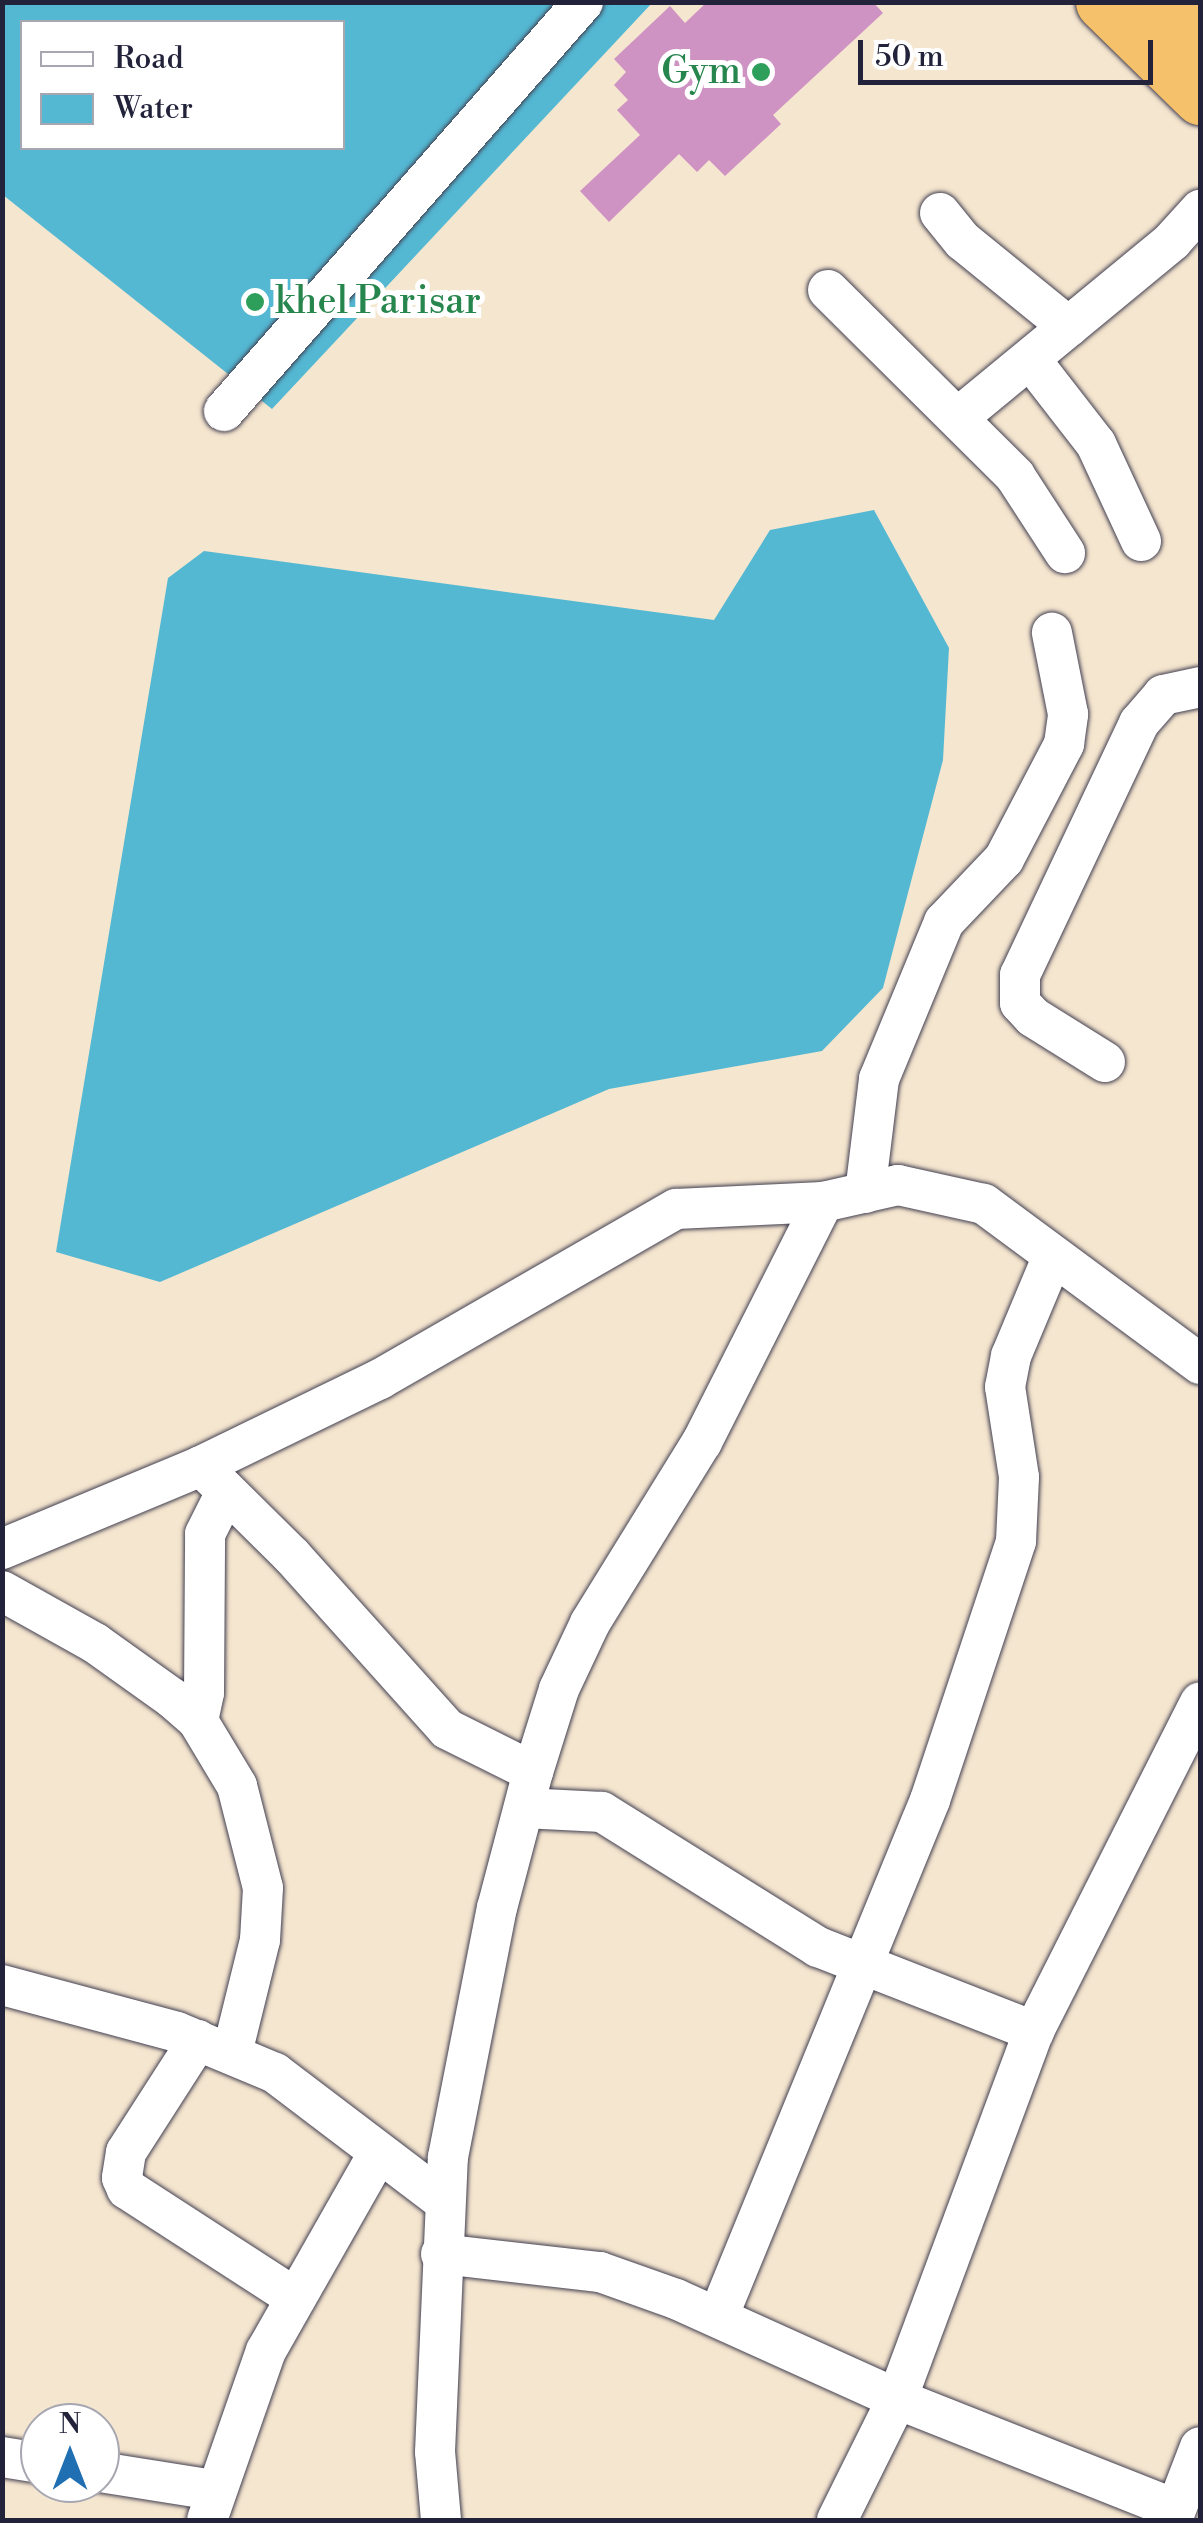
<!DOCTYPE html>
<style>
body{margin:0}
#map{position:relative;width:1203px;height:2523px;overflow:hidden;background:#f5e6cf;font-family:"Libre Bodoni",serif}
div>[style]{position:absolute}
.water>*{inset:0;background:#54b8d3}
.building>*{inset:0;background:#cf93c3}
.roads{filter:drop-shadow(0 0 2px #423f51) drop-shadow(0 0 2px #423f51)}
.minor>*{height:40px;margin:-20px;padding:0 20px;transform-origin:20px;border-radius:20px;background:#fff}
.highway>*{height:55px;margin:-27.5px;padding:0 27.5px;transform-origin:27.5px;border-radius:27.5px;background:#f5c16b}
.dots>*{width:28px;height:28px;translate:-50% -50%;box-sizing:border-box;border:5px solid #fff;border-radius:50%}
span{translate:-50% -50%;white-space:nowrap;text-align:center;line-height:1.15;-webkit-text-stroke:10px #fff;paint-order:stroke}
.leisure-label{font-size:38px;color:#27864d}
.right{translate:-100% -50%;text-align:right}
.left{translate:0 -50%;text-align:left}
.frame{position:absolute;inset:0;border:5px solid #22223b;pointer-events:none}
.legend{position:absolute;left:20px;top:20px;width:325px;height:130px;box-sizing:border-box;background:#fff;border:2px solid #a7a7b1;margin:0;padding:12px 18px;list-style:none;font-size:30px;color:#22223b}
.legend li{display:flex;align-items:center;gap:20px;height:50px}
.legend b{width:50px;border:2px solid #a7a7b1}
.north{position:absolute;left:20px;top:2403px;width:100px;height:100px;box-sizing:border-box;background:#fff;border:2px solid #a7a7b1;border-radius:50%;rotate:0deg;font-size:28px;font-weight:700;line-height:40px;text-align:center;color:#22223b}
.north::after{content:'';display:block;margin:auto;width:35px;height:45px;background:#1f6fb2;clip-path:polygon(50% 0,100% 100%,50% 72%,0 100%)}
.scale{position:absolute;left:858px;top:40px;width:295px;height:45px;box-sizing:border-box;border:5px solid #22223b;border-top:0;padding-left:12px;font-size:30px;line-height:35px;white-space:nowrap;color:#22223b;-webkit-text-stroke:8px #fff;paint-order:stroke}
</style>
<div id="map">
<div class="water">
<div style="clip-path:polygon(evenodd,2px 3px,652px 3px,272px 409px,3px 195px,2px 3px,22px 22px,342px 22px,342px 148px,22px 148px,22px 22px)"></div>
<div style="clip-path:polygon(874px 510px,949px 648px,943px 760px,883px 988px,822px 1051px,609px 1089px,160px 1282px,56px 1252px,168px 578px,204px 551px,714px 620px,770px 530px)"></div>
</div>
<div class="building">
<div style="clip-path:polygon(707px 2px,873px 2px,883px 13px,773px 115px,781px 124px,725px 176px,709px 160px,697px 172px,679px 154px,609px 222px,580px 191px,640px 135px,617px 110px,628px 100px,614px 85px,626px 72px,614px 59px,670px 6px,685px 23px)"></div>
</div>
<div class="roads">
<div class="minor">
<div style="left:940px;top:213px;width:36px;rotate:51deg"></div>
<div style="left:963px;top:241px;width:136px;rotate:39.1deg"></div>
<div style="left:828px;top:290px;width:264px;rotate:44.8deg"></div>
<div style="left:1015px;top:476px;width:92px;rotate:57deg"></div>
<div style="left:1030px;top:359px;width:108px;rotate:52.2deg"></div>
<div style="left:1096px;top:444px;width:107px;rotate:65.1deg"></div>
<div style="left:224px;top:411px;width:544px;rotate:-48.72deg"></div>
<div style="left:960px;top:416px;width:275px;rotate:-39.5deg"></div>
<div style="left:1172px;top:241px;width:42px;rotate:-47.9deg"></div>
<div style="left:1105px;top:1062px;width:85px;rotate:-148deg"></div>
<div style="left:1033px;top:1017px;width:19px;rotate:-133deg"></div>
<div style="left:1020px;top:1003px;width:28px;rotate:-90deg"></div>
<div style="left:1020px;top:975px;width:279px;rotate:-64.7deg"></div>
<div style="left:1139px;top:723px;width:37px;rotate:-49deg"></div>
<div style="left:1163px;top:695px;width:38px;rotate:-12deg"></div>
<div style="left:865px;top:1193px;width:115px;rotate:-83deg"></div>
<div style="left:879px;top:1079px;width:170px;rotate:-67.5deg"></div>
<div style="left:944px;top:922px;width:87px;rotate:-46.4deg"></div>
<div style="left:1004px;top:859px;width:130px;rotate:-62.4deg"></div>
<div style="left:1064px;top:744px;width:30px;rotate:-82deg"></div>
<div style="left:1068px;top:714px;width:83px;rotate:-101.2deg"></div>
<div style="left:201px;top:1466px;width:128px;rotate:44.7deg"></div>
<div style="left:292px;top:1556px;width:232px;rotate:48.1deg"></div>
<div style="left:447px;top:1729px;width:96px;rotate:26.6deg"></div>
<div style="left:2px;top:1549px;width:216px;rotate:-22.6deg"></div>
<div style="left:201px;top:1466px;width:199px;rotate:-25.9deg"></div>
<div style="left:380px;top:1379px;width:341px;rotate:-29.9deg"></div>
<div style="left:676px;top:1209px;width:147px;rotate:-2.7deg"></div>
<div style="left:823px;top:1202px;width:77px;rotate:-12.8deg"></div>
<div style="left:898px;top:1185px;width:88px;rotate:12.5deg"></div>
<div style="left:984px;top:1204px;width:269px;rotate:36.5deg"></div>
<div style="left:2px;top:1591px;width:107px;rotate:29.2deg"></div>
<div style="left:95px;top:1643px;width:95px;rotate:35.5deg"></div>
<div style="left:172px;top:1698px;width:35px;rotate:41deg"></div>
<div style="left:198px;top:1721px;width:76px;rotate:59deg"></div>
<div style="left:237px;top:1786px;width:105px;rotate:75.7deg"></div>
<div style="left:263px;top:1888px;width:52px;rotate:93.3deg"></div>
<div style="left:260px;top:1940px;width:116px;rotate:103.9deg"></div>
<div style="left:198px;top:1721px;width:29px;rotate:-78deg"></div>
<div style="left:204px;top:1693px;width:159px;rotate:-89.6deg"></div>
<div style="left:205px;top:1534px;width:47px;rotate:-63.4deg"></div>
<div style="left:524px;top:1808px;width:78px;rotate:2.9deg"></div>
<div style="left:602px;top:1812px;width:255px;rotate:32deg"></div>
<div style="left:818px;top:1947px;width:232px;rotate:21.3deg"></div>
<div style="left:2px;top:1985px;width:181px;rotate:15deg"></div>
<div style="left:177px;top:2032px;width:106px;rotate:22.7deg"></div>
<div style="left:275px;top:2073px;width:213px;rotate:37.2deg"></div>
<div style="left:198px;top:2040px;width:133px;rotate:122.7deg"></div>
<div style="left:126px;top:2152px;width:26px;rotate:99deg"></div>
<div style="left:122px;top:2178px;width:12px;rotate:66deg"></div>
<div style="left:127px;top:2189px;width:199px;rotate:32.9deg"></div>
<div style="left:441px;top:2254px;width:160px;rotate:6.5deg"></div>
<div style="left:600px;top:2272px;width:81px;rotate:19.6deg"></div>
<div style="left:676px;top:2299px;width:243px;rotate:24.3deg"></div>
<div style="left:897px;top:2399px;width:299px;rotate:21.6deg"></div>
<div style="left:718px;top:2317px;width:559px;rotate:-67.7deg"></div>
<div style="left:930px;top:1800px;width:273px;rotate:-71.6deg"></div>
<div style="left:1016px;top:1541px;width:64px;rotate:-87.3deg"></div>
<div style="left:1019px;top:1477px;width:91px;rotate:-98.8deg"></div>
<div style="left:1005px;top:1387px;width:32px;rotate:-79deg"></div>
<div style="left:1011px;top:1356px;width:106px;rotate:-67.3deg"></div>
<div style="left:2px;top:2457px;width:38px;rotate:9deg"></div>
<div style="left:100px;top:2472px;width:115px;rotate:9deg"></div>
<div style="left:207px;top:2520px;width:179px;rotate:-70.8deg"></div>
<div style="left:266px;top:2351px;width:224px;rotate:-60.4deg"></div>
<div style="left:441px;top:2520px;width:68px;rotate:-95deg"></div>
<div style="left:435px;top:2452px;width:295px;rotate:-87.5deg"></div>
<div style="left:448px;top:2157px;width:254px;rotate:-78.9deg"></div>
<div style="left:497px;top:1908px;width:141px;rotate:-75.2deg"></div>
<div style="left:533px;top:1772px;width:87px;rotate:-72.6deg"></div>
<div style="left:559px;top:1689px;width:73px;rotate:-64.8deg"></div>
<div style="left:590px;top:1623px;width:213px;rotate:-58.3deg"></div>
<div style="left:702px;top:1442px;width:269px;rotate:-63.2deg"></div>
<div style="left:837px;top:2520px;width:135px;rotate:-63.6deg"></div>
<div style="left:897px;top:2399px;width:393px;rotate:-69.6deg"></div>
<div style="left:1034px;top:2031px;width:368px;rotate:-63.2deg"></div>
<div style="left:1172px;top:2520px;width:78px;rotate:-69deg"></div>
</div>
<div class="highway">
<div style="left:1103px;top:2px;width:136px;rotate:44.4deg"></div>
<div style="left:1168px;top:2px;width:46px;rotate:45.9deg"></div>
</div>
</div>
<div class="dots">
<div style="left:761px;top:72px;background:#2e9e5b"></div>
<div style="left:255px;top:302px;background:#2e9e5b"></div>
</div>
<div class="leisure-label">
<span class="right" style="left:741px;top:72px">Gym</span>
<span class="left" style="left:275px;top:302px">khel Parisar</span>
</div>
<div class="frame"></div>
<ul class="legend">
<li><b style="height:12px;background:#fff"></b>Road</li>
<li><b style="height:28px;background:#54b8d3"></b>Water</li>
</ul>
<div class="north">N</div>
<div class="scale">50 m</div>
</div>
